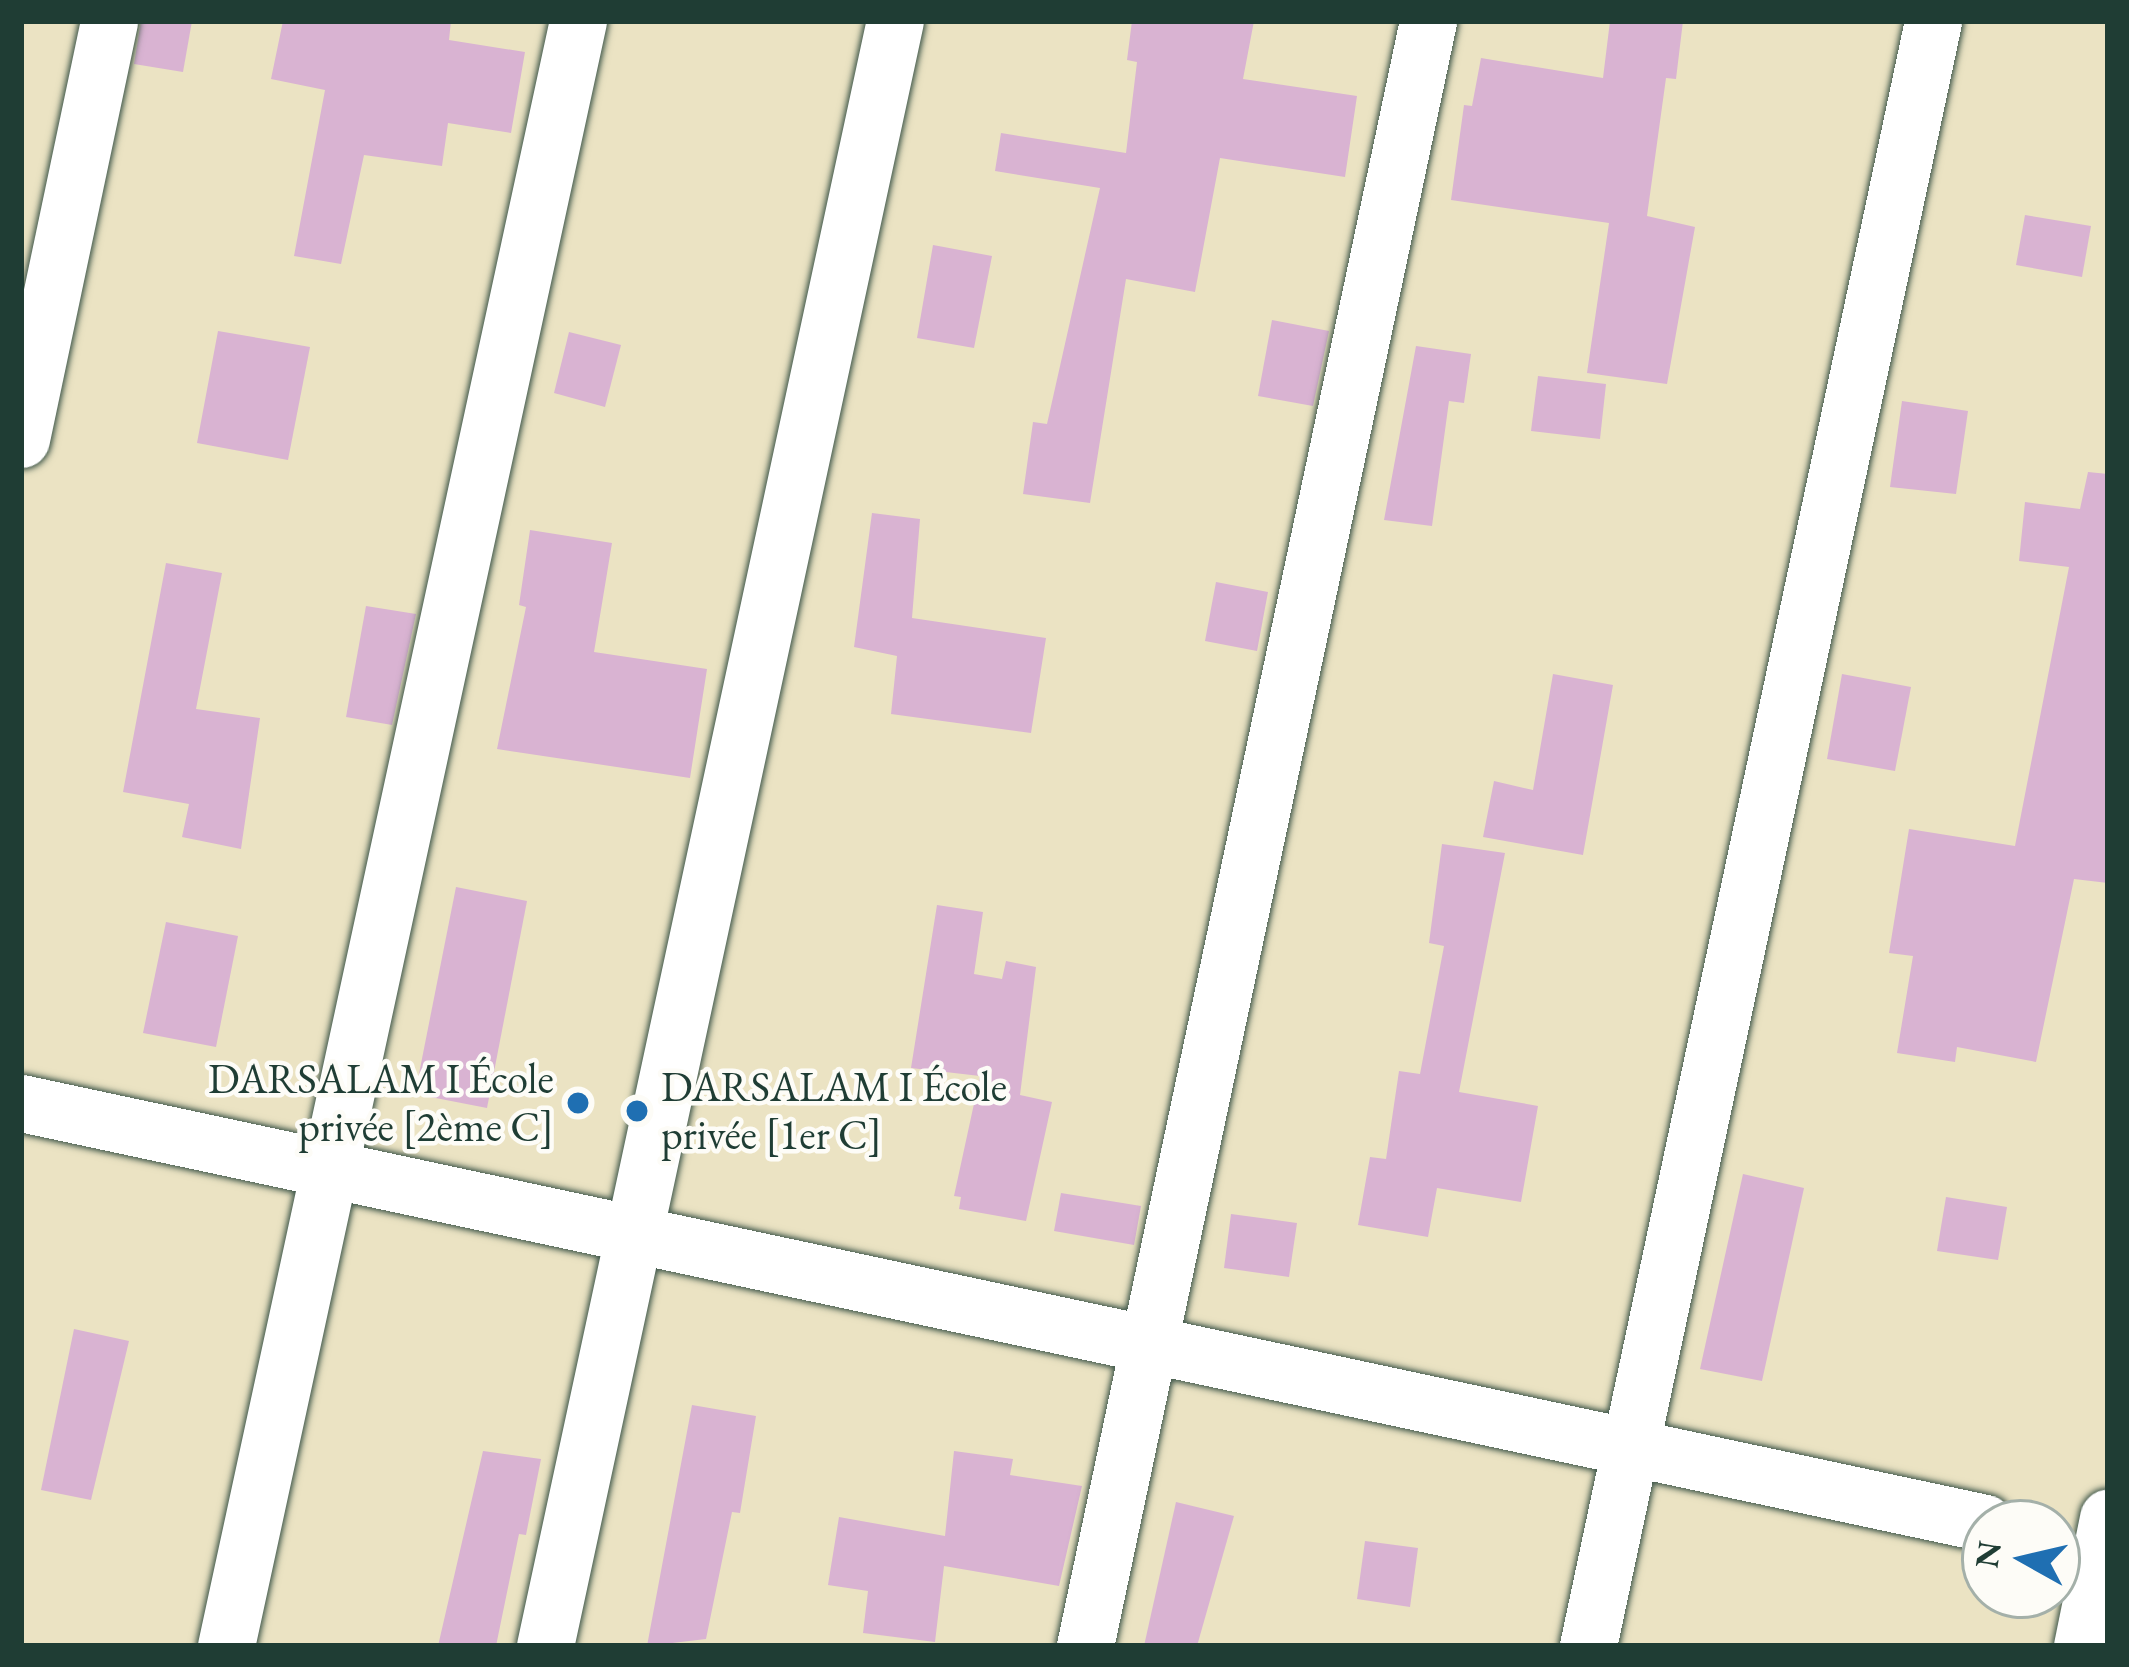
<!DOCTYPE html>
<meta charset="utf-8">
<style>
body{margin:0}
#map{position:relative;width:2129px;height:1667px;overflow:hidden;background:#ebe3c3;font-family:"EB Garamond",serif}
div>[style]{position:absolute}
.building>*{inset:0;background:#d9b3d2}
.roads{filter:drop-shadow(0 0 3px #3e5649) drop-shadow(0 0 3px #3e5649)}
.street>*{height:57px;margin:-28.5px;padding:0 28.5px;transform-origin:28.5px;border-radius:28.5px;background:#fff}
.dots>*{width:33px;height:33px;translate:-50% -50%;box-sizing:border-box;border:6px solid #fdfcf7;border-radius:50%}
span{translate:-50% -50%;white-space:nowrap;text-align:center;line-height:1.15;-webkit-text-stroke:9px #fdfcf7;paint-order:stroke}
.poi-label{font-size:42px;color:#1f3d34}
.right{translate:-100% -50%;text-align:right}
.left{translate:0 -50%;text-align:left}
.frame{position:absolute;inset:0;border:24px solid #1f3d34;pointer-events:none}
.north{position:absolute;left:1961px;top:1499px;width:120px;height:120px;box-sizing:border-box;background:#fdfcf7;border:3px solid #a4b0a9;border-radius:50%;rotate:278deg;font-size:33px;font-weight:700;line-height:48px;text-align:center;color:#1f3d34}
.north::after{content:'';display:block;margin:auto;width:42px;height:54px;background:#1f6fb2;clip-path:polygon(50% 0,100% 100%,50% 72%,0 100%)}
</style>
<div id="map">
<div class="building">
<div style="clip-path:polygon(141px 21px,192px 21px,183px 72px,134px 64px)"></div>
<div style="clip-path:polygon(283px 21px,451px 21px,449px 40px,525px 52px,511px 133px,448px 123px,442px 166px,364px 155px,341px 264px,294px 256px,325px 90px,271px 79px)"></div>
<div style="clip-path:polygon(1132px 21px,1254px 21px,1243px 79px,1357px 96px,1345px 177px,1220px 158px,1195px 292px,1126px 279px,1090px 503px,1023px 494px,1033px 422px,1047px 424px,1100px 188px,995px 171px,1001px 133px,1126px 153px,1137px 62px,1127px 60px)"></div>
<div style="clip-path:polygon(1610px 21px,1683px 21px,1676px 79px,1666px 78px,1647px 216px,1695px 227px,1667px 384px,1587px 373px,1609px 223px,1451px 200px,1464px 105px,1472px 106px,1481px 58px,1603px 78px)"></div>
<div style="clip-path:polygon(2025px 215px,2091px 226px,2082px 277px,2016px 265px)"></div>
<div style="clip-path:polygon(933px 245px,992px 256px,974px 348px,917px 338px)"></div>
<div style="clip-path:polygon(1272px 320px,1329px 331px,1313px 406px,1258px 396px)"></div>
<div style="clip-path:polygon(218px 331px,310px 347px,288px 460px,197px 443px)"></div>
<div style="clip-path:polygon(569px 332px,621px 345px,605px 407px,554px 393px)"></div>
<div style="clip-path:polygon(1416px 346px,1471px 354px,1464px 403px,1449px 401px,1432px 526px,1384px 520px)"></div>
<div style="clip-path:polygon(1538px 376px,1606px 384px,1600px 439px,1531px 431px)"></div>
<div style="clip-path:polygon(1902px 401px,1968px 411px,1956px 494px,1890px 487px)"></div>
<div style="clip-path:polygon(2088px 472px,2108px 474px,2108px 883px,2074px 879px,2036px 1062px,1957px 1047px,1955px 1062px,1897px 1053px,1913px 956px,1889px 953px,1909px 829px,2015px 846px,2069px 567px,2019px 561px,2025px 502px,2080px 509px)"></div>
<div style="clip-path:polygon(872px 513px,920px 519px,912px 618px,1046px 638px,1031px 733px,891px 714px,897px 656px,854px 647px)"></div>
<div style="clip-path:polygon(530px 530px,612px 543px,594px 652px,707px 669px,690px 778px,497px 749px,526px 607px,519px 605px)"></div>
<div style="clip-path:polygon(166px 563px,222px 573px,196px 709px,260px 718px,241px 849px,182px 837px,189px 804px,123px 792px)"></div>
<div style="clip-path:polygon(1216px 582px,1268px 592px,1257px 651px,1205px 641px)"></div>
<div style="clip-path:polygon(366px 606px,416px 614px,392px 725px,346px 717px)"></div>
<div style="clip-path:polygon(1553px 674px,1613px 685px,1583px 855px,1483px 837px,1494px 781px,1533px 790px)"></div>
<div style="clip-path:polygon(1842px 674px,1911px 687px,1895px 771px,1827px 759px)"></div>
<div style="clip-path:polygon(1442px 844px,1505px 853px,1459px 1092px,1538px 1106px,1521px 1202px,1437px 1188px,1428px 1237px,1358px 1225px,1370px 1157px,1386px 1159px,1399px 1071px,1420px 1074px,1444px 946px,1429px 943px)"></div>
<div style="clip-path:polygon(456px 887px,527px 901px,487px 1108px,415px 1094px)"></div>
<div style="clip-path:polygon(937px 905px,983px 912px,974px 974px,1002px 979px,1006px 961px,1036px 967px,1020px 1095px,1052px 1102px,1026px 1221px,959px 1209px,961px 1197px,954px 1196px,980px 1076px,911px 1068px)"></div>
<div style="clip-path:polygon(166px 922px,238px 936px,216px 1047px,143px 1033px)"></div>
<div style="clip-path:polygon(1743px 1174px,1804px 1188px,1762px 1381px,1700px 1369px)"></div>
<div style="clip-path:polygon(1061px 1193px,1141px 1206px,1134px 1245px,1054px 1231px)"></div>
<div style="clip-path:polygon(1946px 1197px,2007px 1207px,1998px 1260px,1937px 1251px)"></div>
<div style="clip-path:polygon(1231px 1214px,1297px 1223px,1289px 1277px,1224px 1268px)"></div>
<div style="clip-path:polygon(74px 1329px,129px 1341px,91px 1500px,41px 1490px)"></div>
<div style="clip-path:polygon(692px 1405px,756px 1416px,740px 1513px,732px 1512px,706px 1639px,647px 1646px)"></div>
<div style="clip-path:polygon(483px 1451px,541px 1459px,526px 1535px,519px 1534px,496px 1646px,438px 1646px)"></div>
<div style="clip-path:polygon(954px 1451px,1013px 1459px,1010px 1475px,1082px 1486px,1059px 1586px,944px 1566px,935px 1642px,863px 1633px,868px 1591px,828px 1585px,839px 1517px,945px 1536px)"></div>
<div style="clip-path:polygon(1176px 1502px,1234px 1516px,1197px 1646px,1144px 1646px)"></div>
<div style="clip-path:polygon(1365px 1541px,1418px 1548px,1410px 1607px,1357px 1599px)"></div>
</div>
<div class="roads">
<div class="street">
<div style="left:21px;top:439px;width:427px;rotate:-78.1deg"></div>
<div style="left:21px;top:1103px;width:2008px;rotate:12.07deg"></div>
<div style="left:226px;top:1646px;width:1663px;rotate:-77.78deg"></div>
<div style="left:545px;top:1646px;width:1662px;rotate:-77.85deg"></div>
<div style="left:1085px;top:1646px;width:1661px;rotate:-78.08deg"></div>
<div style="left:1588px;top:1646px;width:1661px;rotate:-78.01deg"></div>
<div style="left:2082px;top:1646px;width:131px;rotate:-78.5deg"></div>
</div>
</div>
<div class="dots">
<div style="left:578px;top:1103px;background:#1f6fb2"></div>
<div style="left:637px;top:1111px;background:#1f6fb2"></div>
</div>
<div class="poi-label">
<span class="right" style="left:554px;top:1103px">DARSALAM I École<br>privée [2ème C]</span>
<span class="left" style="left:661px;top:1111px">DARSALAM I École<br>privée [1er C]</span>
</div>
<div class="frame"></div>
<div class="north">N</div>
</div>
